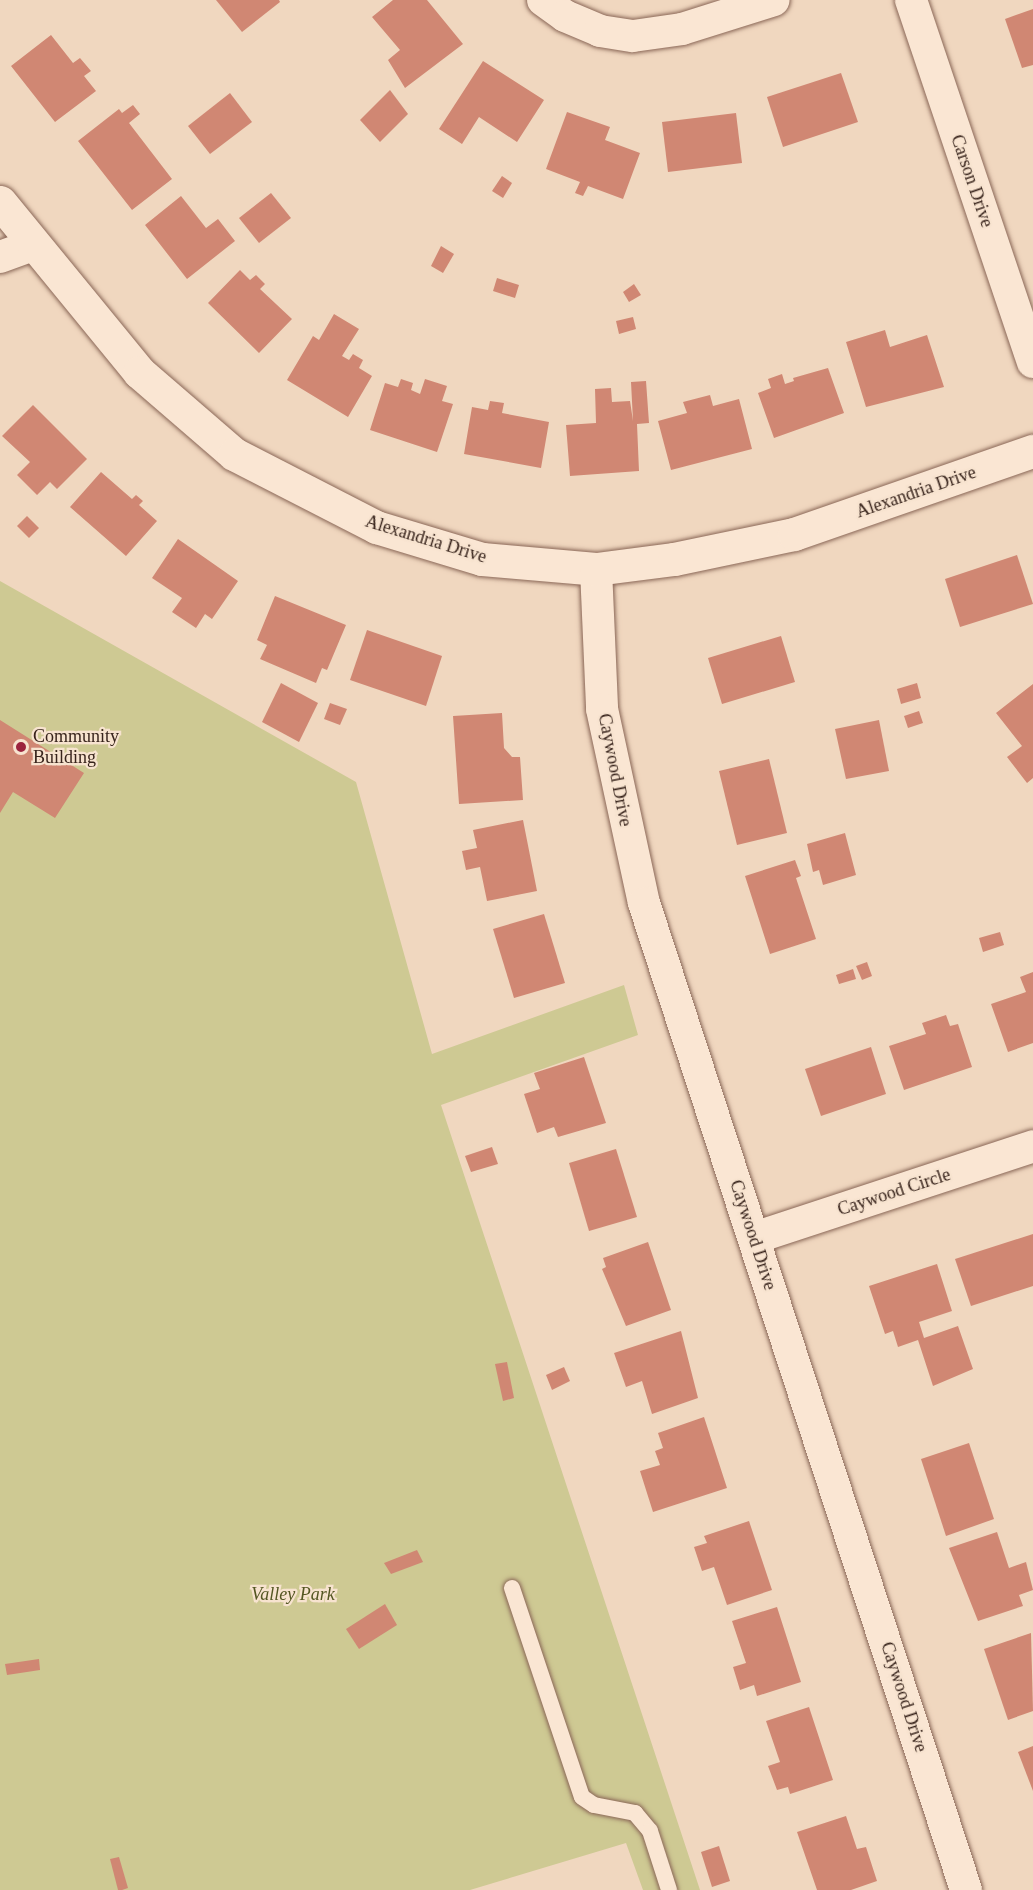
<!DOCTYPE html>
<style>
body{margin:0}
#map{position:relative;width:1033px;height:1890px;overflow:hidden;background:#f0d7bf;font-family:"Times New Roman",serif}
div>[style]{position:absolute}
.green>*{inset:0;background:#cec993}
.building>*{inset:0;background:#d08773}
.roads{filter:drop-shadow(0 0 2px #8a6757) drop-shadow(0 0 2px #8a6757)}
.service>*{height:16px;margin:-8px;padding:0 8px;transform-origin:8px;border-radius:8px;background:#fae6d3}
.minor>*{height:32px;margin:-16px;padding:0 16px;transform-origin:16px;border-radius:16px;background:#fae6d3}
.tertiary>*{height:33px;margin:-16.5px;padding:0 16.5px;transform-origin:16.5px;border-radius:16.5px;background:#fae6d3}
.dots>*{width:16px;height:16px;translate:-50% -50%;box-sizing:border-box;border:3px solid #f7e3cf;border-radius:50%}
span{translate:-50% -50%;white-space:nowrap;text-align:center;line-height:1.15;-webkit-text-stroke:4.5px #f7e3cf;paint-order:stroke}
.street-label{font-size:18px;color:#38241c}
.poi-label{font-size:18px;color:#38241c}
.left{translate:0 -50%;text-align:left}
.park-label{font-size:18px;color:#545622;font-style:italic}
</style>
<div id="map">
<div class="green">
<div style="clip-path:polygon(0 581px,356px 782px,432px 1054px,624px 985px,638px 1035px,441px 1105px,700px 1890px,643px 1890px,626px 1843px,470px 1890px,0 1890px)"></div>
</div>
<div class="building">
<div style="clip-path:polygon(216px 0,279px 0,280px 2px,242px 32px)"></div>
<div style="clip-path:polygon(393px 0,427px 0,463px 44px,405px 88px,388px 60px,400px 50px,372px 17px)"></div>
<div style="clip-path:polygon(1033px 9px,1033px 65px,1022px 68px,1005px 19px)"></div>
<div style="clip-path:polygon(51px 35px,73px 63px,80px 58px,91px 71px,84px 76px,96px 91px,55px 122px,11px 66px)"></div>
<div style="clip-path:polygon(483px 61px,544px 100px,517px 142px,479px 117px,462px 144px,439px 129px)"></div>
<div style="clip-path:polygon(841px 73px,858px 122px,783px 147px,767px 97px)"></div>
<div style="clip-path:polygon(390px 90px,408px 114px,380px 142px,360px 120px)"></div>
<div style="clip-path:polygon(230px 93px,252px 122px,210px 154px,188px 126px)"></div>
<div style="clip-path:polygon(133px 105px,140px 114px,129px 123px,172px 179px,132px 210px,78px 141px,119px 109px,122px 113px)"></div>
<div style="clip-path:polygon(567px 112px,610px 127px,605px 140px,640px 153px,623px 199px,588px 186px,583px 196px,575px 193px,580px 182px,546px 169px)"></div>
<div style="clip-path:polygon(736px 113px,742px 163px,668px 172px,662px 122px)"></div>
<div style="clip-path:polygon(502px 176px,512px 183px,503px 198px,492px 191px)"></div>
<div style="clip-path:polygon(271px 193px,291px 218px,259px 243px,239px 218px)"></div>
<div style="clip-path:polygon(181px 196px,206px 228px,218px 219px,235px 241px,187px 279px,145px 225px)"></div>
<div style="clip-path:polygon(441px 246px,454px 254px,443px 273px,431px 266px)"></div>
<div style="clip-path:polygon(240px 270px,250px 280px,256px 275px,265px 284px,260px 289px,292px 319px,259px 353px,208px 303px)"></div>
<div style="clip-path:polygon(497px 278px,519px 285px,515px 298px,493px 291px)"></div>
<div style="clip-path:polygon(634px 284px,641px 295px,629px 302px,623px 292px)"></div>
<div style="clip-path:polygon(334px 314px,359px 329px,342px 356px,349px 360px,353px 354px,363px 360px,359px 368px,372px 376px,348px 417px,287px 380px,313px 336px,319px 340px)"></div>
<div style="clip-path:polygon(633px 317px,636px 329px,619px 334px,616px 321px)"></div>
<div style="clip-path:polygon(885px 330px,890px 347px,927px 335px,944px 387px,866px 407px,846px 342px)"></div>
<div style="clip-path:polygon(828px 368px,844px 413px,774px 438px,758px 393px,771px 388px,768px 379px,782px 374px,785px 384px,794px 381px,793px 378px)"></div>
<div style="clip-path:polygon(401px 379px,413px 383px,411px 390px,420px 394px,425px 379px,447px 386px,442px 401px,453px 404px,437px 452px,370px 430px,385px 383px,398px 387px)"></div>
<div style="clip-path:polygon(646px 381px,649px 423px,637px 424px,639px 471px,570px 476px,566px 425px,596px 423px,595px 389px,611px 388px,612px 402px,630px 401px,633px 421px,631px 382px)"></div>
<div style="clip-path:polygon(710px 395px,713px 406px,739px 399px,752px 449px,671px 470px,658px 421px,687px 413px,683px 402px)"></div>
<div style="clip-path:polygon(490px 401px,504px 403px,502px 413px,549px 422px,541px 468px,464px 454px,472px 407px,488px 410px)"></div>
<div style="clip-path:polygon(33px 405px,87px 459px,57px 489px,50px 482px,37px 495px,17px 475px,30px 462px,2px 436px)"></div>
<div style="clip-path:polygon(101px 472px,132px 499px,136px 495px,143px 501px,139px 505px,157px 521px,126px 556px,70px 507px)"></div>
<div style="clip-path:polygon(27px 516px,39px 528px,29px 538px,17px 526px)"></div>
<div style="clip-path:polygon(178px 539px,238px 581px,212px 619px,205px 614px,196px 628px,172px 612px,182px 598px,152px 578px)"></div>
<div style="clip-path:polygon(1017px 555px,1033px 604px,960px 627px,945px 579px)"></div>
<div style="clip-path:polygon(275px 596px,346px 625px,327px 670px,322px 668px,316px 683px,260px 659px,267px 645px,257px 640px)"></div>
<div style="clip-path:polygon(367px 630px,442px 656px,426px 706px,350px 680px)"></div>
<div style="clip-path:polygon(781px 636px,795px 682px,722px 704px,708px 658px)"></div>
<div style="clip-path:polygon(281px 683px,318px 703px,299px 742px,262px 722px)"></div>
<div style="clip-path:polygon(917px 683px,921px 698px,901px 704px,897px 689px)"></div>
<div style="clip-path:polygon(1033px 684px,1033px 778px,1027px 783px,1007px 757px,1022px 746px,996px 713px)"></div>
<div style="clip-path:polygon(330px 703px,347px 709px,340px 725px,324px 719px)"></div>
<div style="clip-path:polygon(919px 711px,923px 723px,908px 728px,904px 716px)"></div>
<div style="clip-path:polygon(502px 713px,504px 748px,512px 757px,520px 757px,523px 800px,459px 804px,453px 716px)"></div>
<div style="clip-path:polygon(0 720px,84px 773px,55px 818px,13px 792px,0 813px)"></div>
<div style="clip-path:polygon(879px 720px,889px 771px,846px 779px,835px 729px)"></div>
<div style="clip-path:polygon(769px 759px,787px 833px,737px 845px,719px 771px)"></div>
<div style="clip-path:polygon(523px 820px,537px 891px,487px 901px,480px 867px,466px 870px,462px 851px,477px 848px,473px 830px)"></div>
<div style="clip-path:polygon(845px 833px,856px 875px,823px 885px,819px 870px,813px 872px,807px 844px)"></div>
<div style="clip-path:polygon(795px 860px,801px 876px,796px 878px,816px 939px,770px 954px,745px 876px)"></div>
<div style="clip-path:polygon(544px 914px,565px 983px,514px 998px,493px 929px)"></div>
<div style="clip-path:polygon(1000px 932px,1004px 945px,983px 952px,979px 938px)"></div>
<div style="clip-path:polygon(867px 962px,872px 976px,862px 980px,856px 966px)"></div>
<div style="clip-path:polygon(853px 969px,856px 979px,839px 984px,836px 975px)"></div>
<div style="clip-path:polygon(1033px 972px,1033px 1043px,1008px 1052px,991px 1004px,1026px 992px,1020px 977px)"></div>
<div style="clip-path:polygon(946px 1015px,950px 1026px,958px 1024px,972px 1067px,904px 1090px,889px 1046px,926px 1034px,922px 1023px)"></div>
<div style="clip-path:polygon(871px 1047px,886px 1094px,821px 1116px,805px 1069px)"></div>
<div style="clip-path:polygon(584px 1057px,606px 1123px,558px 1137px,554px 1127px,537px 1133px,524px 1094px,540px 1089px,534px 1073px)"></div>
<div style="clip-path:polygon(492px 1147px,498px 1164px,471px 1172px,465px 1156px)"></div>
<div style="clip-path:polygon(616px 1149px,637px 1217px,589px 1231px,569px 1163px)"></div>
<div style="clip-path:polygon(1033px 1234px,1033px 1286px,971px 1306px,955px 1259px)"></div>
<div style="clip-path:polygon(648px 1242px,671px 1310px,626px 1326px,602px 1269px,606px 1267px,603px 1258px)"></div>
<div style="clip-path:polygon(937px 1264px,952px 1311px,919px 1322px,924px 1338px,958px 1326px,973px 1369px,933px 1386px,918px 1340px,898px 1347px,893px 1331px,885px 1334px,869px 1286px)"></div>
<div style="clip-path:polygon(681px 1331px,698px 1398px,652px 1414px,642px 1381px,626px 1387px,614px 1353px)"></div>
<div style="clip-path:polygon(507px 1362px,514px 1398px,503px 1401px,495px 1364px)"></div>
<div style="clip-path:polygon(564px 1367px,570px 1381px,552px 1390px,546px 1375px)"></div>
<div style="clip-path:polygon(704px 1417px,727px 1488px,653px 1512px,640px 1471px,660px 1465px,655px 1451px,663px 1448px,658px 1433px)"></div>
<div style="clip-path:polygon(969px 1443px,994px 1519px,946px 1536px,921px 1459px)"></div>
<div style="clip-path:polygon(749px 1521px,772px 1590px,727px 1605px,714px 1567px,702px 1571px,694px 1547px,707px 1543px,704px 1536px)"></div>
<div style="clip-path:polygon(997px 1532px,1009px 1568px,1026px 1562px,1033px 1590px,1019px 1595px,1023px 1606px,978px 1621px,949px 1548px)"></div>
<div style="clip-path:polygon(417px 1550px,423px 1562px,391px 1574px,384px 1563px)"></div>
<div style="clip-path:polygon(385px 1604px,397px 1625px,359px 1649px,346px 1629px)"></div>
<div style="clip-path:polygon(777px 1607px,801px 1682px,757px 1696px,754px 1685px,740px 1690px,733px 1667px,746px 1663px,732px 1621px)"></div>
<div style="clip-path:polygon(1031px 1633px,1033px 1711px,1008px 1720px,984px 1649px)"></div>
<div style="clip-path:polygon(39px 1659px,40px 1670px,7px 1675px,5px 1664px)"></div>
<div style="clip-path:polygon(809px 1707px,833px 1780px,790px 1794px,788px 1787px,777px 1790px,768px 1766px,780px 1762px,766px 1721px)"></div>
<div style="clip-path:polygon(1033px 1746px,1033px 1791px,1018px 1752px)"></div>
<div style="clip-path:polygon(846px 1816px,857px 1849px,866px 1847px,877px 1881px,851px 1890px,817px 1890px,797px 1832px)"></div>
<div style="clip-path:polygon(719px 1846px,730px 1881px,712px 1887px,701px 1852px)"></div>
<div style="clip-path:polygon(119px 1857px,128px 1888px,122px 1890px,118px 1890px,110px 1859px)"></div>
</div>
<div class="roads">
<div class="service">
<div style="left:512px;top:1588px;width:220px;rotate:71.5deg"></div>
<div style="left:582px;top:1797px;width:14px;rotate:34deg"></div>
<div style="left:594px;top:1805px;width:42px;rotate:11deg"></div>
<div style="left:635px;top:1813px;width:23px;rotate:50deg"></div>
<div style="left:650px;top:1831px;width:62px;rotate:72.1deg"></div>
</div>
<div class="minor">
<div style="left:543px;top:0;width:27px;rotate:36deg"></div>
<div style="left:565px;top:16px;width:38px;rotate:23deg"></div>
<div style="left:600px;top:31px;width:33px;rotate:9deg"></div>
<div style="left:633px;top:36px;width:49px;rotate:-8.1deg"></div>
<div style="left:682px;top:29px;width:96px;rotate:-17.5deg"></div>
<div style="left:911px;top:0;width:382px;rotate:71.4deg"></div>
<div style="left:0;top:257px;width:35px;rotate:-20deg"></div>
<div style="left:596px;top:569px;width:140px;rotate:87.5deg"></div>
<div style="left:602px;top:709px;width:198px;rotate:77.8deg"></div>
<div style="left:644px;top:903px;width:1038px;rotate:71.93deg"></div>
<div style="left:754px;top:1238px;width:294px;rotate:-18.2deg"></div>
</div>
<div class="tertiary">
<div style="left:0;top:202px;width:220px;rotate:50.7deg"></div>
<div style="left:139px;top:372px;width:125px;rotate:40.8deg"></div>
<div style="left:234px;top:454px;width:160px;rotate:27.2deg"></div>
<div style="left:376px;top:527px;width:111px;rotate:16.8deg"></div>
<div style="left:482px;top:559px;width:114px;rotate:5deg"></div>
<div style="left:596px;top:569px;width:79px;rotate:-7.3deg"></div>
<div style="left:674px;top:559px;width:123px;rotate:-11.8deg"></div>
<div style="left:794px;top:534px;width:253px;rotate:-19.2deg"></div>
</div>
</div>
<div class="dots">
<div style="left:21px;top:747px;background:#9c243e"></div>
</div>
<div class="street-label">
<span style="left:972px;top:181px;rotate:71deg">Carson Drive</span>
<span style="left:916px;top:492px;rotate:-19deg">Alexandria Drive</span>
<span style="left:426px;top:539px;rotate:17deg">Alexandria Drive</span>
<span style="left:615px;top:770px;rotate:79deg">Caywood Drive</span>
<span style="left:894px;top:1192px;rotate:-18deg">Caywood Circle</span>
<span style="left:753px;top:1235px;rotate:72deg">Caywood Drive</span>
<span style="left:904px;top:1697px;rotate:72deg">Caywood Drive</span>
</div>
<div class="poi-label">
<span class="left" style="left:33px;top:747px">Community<br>Building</span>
</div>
<div class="park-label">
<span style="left:293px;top:1594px">Valley Park</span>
</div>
</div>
